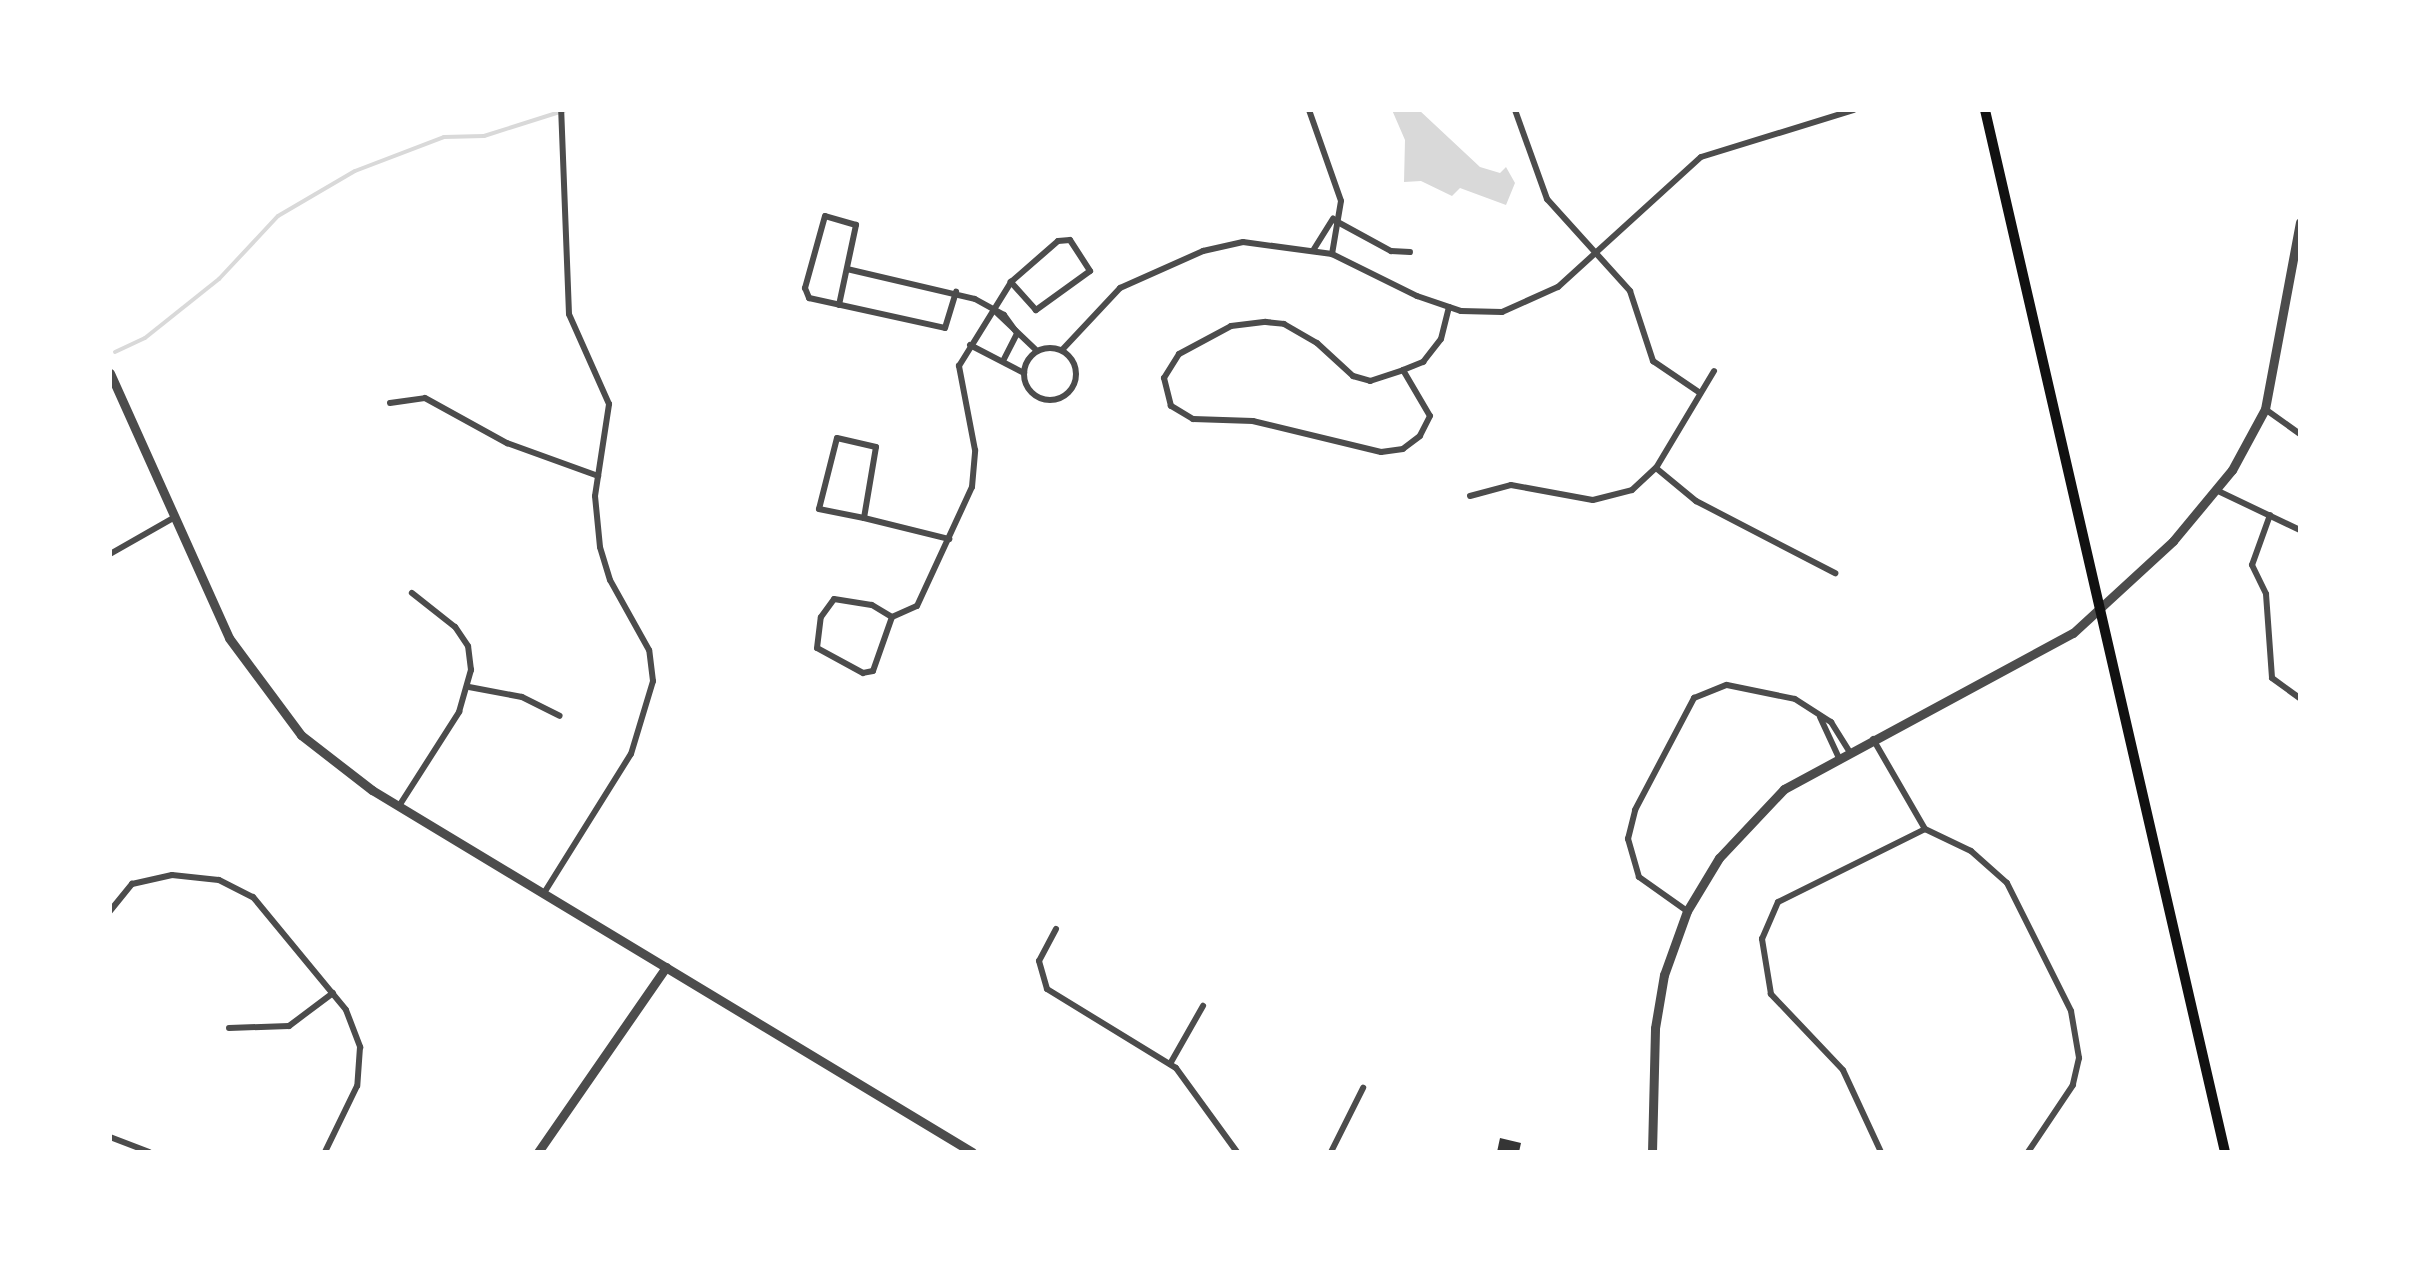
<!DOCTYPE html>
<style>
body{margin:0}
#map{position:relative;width:2410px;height:1262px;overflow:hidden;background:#fff;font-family:"IBM Plex Sans",sans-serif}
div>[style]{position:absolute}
.water>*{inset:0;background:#d9d9d9}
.stream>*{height:4px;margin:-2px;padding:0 2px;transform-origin:2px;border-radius:2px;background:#d9d9d9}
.building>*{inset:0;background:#353535}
.minor>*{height:6px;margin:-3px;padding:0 3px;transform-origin:3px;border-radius:3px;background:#4c4c4c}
.minor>.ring{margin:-3px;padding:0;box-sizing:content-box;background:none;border:6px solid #4c4c4c;border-radius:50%}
.tertiary>*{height:9px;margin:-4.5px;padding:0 4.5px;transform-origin:4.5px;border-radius:4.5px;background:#4c4c4c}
.primary>*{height:10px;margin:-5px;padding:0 5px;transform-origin:5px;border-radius:5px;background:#111}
span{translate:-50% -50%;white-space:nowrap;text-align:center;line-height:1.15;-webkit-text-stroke:8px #fff;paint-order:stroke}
.frame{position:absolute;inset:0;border:112px solid #fff;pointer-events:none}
</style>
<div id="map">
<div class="water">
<div style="clip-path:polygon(1392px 110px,1419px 110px,1480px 167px,1500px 173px,1506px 167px,1515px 183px,1506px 205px,1460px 188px,1452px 196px,1421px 181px,1404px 182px,1405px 140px)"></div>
</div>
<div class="stream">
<div style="left:115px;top:352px;width:33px;rotate:-25deg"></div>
<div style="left:145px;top:338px;width:95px;rotate:-38.6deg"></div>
<div style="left:219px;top:279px;width:86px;rotate:-46.9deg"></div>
<div style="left:278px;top:216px;width:89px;rotate:-30.3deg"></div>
<div style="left:355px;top:171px;width:95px;rotate:-20.9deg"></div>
<div style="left:444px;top:137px;width:40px;rotate:-1.4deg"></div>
<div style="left:484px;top:136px;width:86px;rotate:-17.6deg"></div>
</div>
<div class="building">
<div style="clip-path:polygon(1500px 1138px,1521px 1143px,1519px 1152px,1497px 1152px)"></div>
</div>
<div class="minor">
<div style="left:1309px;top:110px;width:96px;rotate:70.6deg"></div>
<div style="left:1341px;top:201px;width:54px;rotate:99.6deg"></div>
<div style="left:1515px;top:110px;width:95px;rotate:70.2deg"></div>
<div style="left:1547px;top:199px;width:124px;rotate:47.9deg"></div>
<div style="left:1630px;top:291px;width:74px;rotate:71.8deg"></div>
<div style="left:1653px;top:361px;width:57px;rotate:34.2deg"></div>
<div style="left:1334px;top:220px;width:65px;rotate:28.5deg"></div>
<div style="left:1391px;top:251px;width:19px;rotate:3deg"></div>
<div style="left:1070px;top:240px;width:37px;rotate:57deg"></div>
<div style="left:1090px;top:271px;width:67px;rotate:144.2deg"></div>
<div style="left:1036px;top:310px;width:38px;rotate:-132deg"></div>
<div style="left:1011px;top:282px;width:62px;rotate:-41.1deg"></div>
<div style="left:1058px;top:241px;width:12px;rotate:-5deg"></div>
<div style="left:1314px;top:249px;width:36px;rotate:-58deg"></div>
<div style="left:847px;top:269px;width:131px;rotate:13.2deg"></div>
<div style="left:975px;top:299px;width:33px;rotate:29deg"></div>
<div style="left:1004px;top:315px;width:24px;rotate:54deg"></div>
<div style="left:839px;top:305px;width:82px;rotate:-78deg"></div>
<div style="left:856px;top:225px;width:32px;rotate:-164deg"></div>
<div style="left:825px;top:216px;width:75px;rotate:105.5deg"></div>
<div style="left:805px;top:288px;width:11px;rotate:68deg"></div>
<div style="left:809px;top:298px;width:139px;rotate:12.4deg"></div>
<div style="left:945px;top:328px;width:38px;rotate:-73deg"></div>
<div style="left:994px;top:310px;width:59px;rotate:43.6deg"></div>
<div style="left:1266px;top:322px;width:18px;rotate:6deg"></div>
<div style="left:1284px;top:324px;width:38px;rotate:30deg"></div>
<div style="left:1317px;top:343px;width:49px;rotate:42.5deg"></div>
<div style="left:1353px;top:376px;width:18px;rotate:16deg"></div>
<div style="left:1370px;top:381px;width:35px;rotate:-18deg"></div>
<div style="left:1403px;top:370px;width:53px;rotate:59.6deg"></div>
<div style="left:1430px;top:416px;width:22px;rotate:117deg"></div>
<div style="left:1420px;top:436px;width:21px;rotate:143deg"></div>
<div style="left:1403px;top:449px;width:22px;rotate:172deg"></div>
<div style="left:1381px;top:452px;width:132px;rotate:-166.4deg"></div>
<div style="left:1253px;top:421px;width:60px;rotate:-178.1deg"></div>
<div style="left:1193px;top:419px;width:26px;rotate:-149deg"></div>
<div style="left:1171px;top:406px;width:29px;rotate:-104deg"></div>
<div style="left:1164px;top:378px;width:28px;rotate:-58deg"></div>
<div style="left:1179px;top:354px;width:59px;rotate:-28.3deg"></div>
<div style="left:1231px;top:326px;width:35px;rotate:-7deg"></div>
<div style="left:970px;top:345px;width:61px;rotate:27.4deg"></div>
<div class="ring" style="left:1024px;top:348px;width:46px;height:46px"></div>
<div style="left:1062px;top:350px;width:85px;rotate:-46.9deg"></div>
<div style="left:1120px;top:288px;width:91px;rotate:-24deg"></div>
<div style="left:1203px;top:251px;width:41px;rotate:-12.7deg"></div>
<div style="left:1243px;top:242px;width:90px;rotate:7.7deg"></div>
<div style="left:1332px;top:254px;width:95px;rotate:26.3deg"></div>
<div style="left:1417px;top:296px;width:46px;rotate:18.8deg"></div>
<div style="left:1461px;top:311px;width:41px;rotate:1.4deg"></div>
<div style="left:1502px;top:312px;width:61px;rotate:-24.1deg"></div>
<div style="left:1558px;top:287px;width:193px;rotate:-42.3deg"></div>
<div style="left:1701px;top:157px;width:160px;rotate:-17.1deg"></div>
<div style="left:1003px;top:361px;width:30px;rotate:-63deg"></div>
<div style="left:1403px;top:370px;width:22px;rotate:-22deg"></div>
<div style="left:1423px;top:362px;width:29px;rotate:-52deg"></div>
<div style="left:1441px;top:339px;width:33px;rotate:-76deg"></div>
<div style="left:390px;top:403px;width:35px;rotate:-8deg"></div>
<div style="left:425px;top:398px;width:94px;rotate:28.8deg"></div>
<div style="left:507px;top:443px;width:97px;rotate:19.9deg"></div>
<div style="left:2265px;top:409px;width:43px;rotate:35.5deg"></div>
<div style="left:837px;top:438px;width:40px;rotate:13deg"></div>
<div style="left:876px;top:447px;width:72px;rotate:99.6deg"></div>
<div style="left:864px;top:518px;width:46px;rotate:-168.7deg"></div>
<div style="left:819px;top:509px;width:73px;rotate:-75.8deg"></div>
<div style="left:1656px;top:468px;width:52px;rotate:39.5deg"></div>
<div style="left:1696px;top:501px;width:157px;rotate:27.4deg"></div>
<div style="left:2216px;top:490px;width:93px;rotate:25.5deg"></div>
<div style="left:1470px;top:496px;width:42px;rotate:-15deg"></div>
<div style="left:1511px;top:485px;width:83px;rotate:10.4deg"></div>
<div style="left:1593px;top:500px;width:40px;rotate:-14.4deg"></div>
<div style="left:1632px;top:490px;width:33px;rotate:-43deg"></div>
<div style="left:1656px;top:468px;width:113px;rotate:-59.1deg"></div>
<div style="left:2270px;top:515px;width:53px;rotate:109.8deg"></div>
<div style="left:2252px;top:565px;width:32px;rotate:64deg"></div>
<div style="left:2266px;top:594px;width:84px;rotate:85.9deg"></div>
<div style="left:2272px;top:678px;width:34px;rotate:36deg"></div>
<div style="left:864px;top:518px;width:88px;rotate:13.9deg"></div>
<div style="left:110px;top:554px;width:75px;rotate:-29.6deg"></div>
<div style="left:834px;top:599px;width:38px;rotate:9deg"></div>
<div style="left:872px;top:605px;width:23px;rotate:31deg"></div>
<div style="left:892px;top:617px;width:57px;rotate:109.4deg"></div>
<div style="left:873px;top:671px;width:10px;rotate:169deg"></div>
<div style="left:863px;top:673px;width:52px;rotate:-151.5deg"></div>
<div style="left:817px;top:648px;width:31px;rotate:-83deg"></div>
<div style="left:821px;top:617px;width:22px;rotate:-54deg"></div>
<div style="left:892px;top:617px;width:27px;rotate:-24deg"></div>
<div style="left:917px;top:606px;width:131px;rotate:-65.2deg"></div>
<div style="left:972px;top:487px;width:37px;rotate:-85deg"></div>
<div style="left:975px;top:450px;width:86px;rotate:-100.8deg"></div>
<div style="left:959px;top:366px;width:99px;rotate:-58.2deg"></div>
<div style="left:469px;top:687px;width:54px;rotate:10.7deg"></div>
<div style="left:522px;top:697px;width:42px;rotate:26.6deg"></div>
<div style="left:1820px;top:717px;width:43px;rotate:65.2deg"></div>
<div style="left:1873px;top:739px;width:104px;rotate:60deg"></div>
<div style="left:399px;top:806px;width:112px;rotate:-57.4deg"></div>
<div style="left:459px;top:712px;width:44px;rotate:-74.1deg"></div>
<div style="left:471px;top:670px;width:24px;rotate:-97deg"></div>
<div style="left:468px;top:646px;width:23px;rotate:-124deg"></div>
<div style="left:455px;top:627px;width:55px;rotate:-141.7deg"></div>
<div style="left:544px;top:893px;width:164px;rotate:-58deg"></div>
<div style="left:631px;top:754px;width:76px;rotate:-73.2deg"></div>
<div style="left:653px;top:681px;width:31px;rotate:-97deg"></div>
<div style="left:649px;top:650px;width:80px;rotate:-119.1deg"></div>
<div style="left:610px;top:580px;width:34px;rotate:-107deg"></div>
<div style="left:600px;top:547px;width:51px;rotate:-95.6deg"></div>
<div style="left:595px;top:496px;width:93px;rotate:-81.3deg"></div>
<div style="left:609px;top:404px;width:98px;rotate:-114deg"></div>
<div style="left:569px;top:314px;width:204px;rotate:-92.2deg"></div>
<div style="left:110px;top:911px;width:35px;rotate:-51deg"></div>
<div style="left:132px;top:884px;width:41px;rotate:-12.7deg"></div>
<div style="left:172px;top:875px;width:47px;rotate:6.1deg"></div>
<div style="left:219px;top:880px;width:38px;rotate:27deg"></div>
<div style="left:253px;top:897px;width:146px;rotate:50.5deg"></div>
<div style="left:346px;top:1010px;width:40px;rotate:69deg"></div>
<div style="left:360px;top:1047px;width:39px;rotate:94deg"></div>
<div style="left:357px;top:1086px;width:73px;rotate:115.9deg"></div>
<div style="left:1687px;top:911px;width:59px;rotate:-144.7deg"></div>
<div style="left:1639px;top:877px;width:40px;rotate:-106deg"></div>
<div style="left:1628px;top:839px;width:30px;rotate:-76deg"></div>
<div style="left:1635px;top:810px;width:127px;rotate:-62.2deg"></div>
<div style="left:1694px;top:698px;width:35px;rotate:-22deg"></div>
<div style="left:1727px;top:685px;width:69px;rotate:11.6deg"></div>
<div style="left:1795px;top:699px;width:43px;rotate:32.6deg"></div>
<div style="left:1831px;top:722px;width:34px;rotate:58deg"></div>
<div style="left:1056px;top:929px;width:36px;rotate:118deg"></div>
<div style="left:1039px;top:961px;width:29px;rotate:74deg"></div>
<div style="left:1047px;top:989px;width:151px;rotate:31.5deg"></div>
<div style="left:1176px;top:1068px;width:104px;rotate:54deg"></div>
<div style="left:229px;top:1028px;width:60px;rotate:-1.9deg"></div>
<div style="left:289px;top:1026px;width:55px;rotate:-36.9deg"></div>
<div style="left:1170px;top:1064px;width:67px;rotate:-60.4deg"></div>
<div style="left:110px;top:1137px;width:42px;rotate:21deg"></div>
<div style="left:1331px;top:1152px;width:72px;rotate:-63.4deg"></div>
<div style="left:1881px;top:1152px;width:90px;rotate:-114.9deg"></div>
<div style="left:1843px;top:1070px;width:105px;rotate:-133.5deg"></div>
<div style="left:1771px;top:994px;width:56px;rotate:-99.3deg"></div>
<div style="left:1762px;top:939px;width:40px;rotate:-66.6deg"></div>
<div style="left:1778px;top:902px;width:164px;rotate:-26.4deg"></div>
<div style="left:1925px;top:829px;width:51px;rotate:25.6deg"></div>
<div style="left:1971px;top:851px;width:48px;rotate:41.6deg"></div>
<div style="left:2007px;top:883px;width:143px;rotate:63.4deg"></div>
<div style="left:2071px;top:1011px;width:48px;rotate:80.3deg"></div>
<div style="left:2079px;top:1058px;width:28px;rotate:103deg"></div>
<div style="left:2073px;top:1085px;width:81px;rotate:123.9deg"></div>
</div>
<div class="tertiary">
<div style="left:110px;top:373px;width:290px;rotate:65.8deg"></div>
<div style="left:229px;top:638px;width:121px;rotate:53.4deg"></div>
<div style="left:301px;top:735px;width:90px;rotate:37.8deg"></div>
<div style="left:372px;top:790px;width:701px;rotate:31.1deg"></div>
<div style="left:538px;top:1152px;width:225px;rotate:-55.3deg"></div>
<div style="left:1652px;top:1152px;width:124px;rotate:-88.6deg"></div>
<div style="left:1655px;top:1028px;width:54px;rotate:-80.4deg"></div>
<div style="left:1664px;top:975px;width:68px;rotate:-70.2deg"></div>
<div style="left:1687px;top:911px;width:62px;rotate:-58.9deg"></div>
<div style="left:1719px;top:858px;width:95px;rotate:-46.7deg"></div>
<div style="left:1784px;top:789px;width:328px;rotate:-28.4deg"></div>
<div style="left:2073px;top:633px;width:136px;rotate:-42.6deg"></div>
<div style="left:2173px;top:541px;width:92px;rotate:-50.3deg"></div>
<div style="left:2232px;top:470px;width:69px;rotate:-61.6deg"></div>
<div style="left:2265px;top:409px;width:190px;rotate:-79.4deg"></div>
</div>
<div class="primary">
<div style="left:1985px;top:110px;width:1069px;rotate:77.03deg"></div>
</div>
<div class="frame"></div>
</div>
